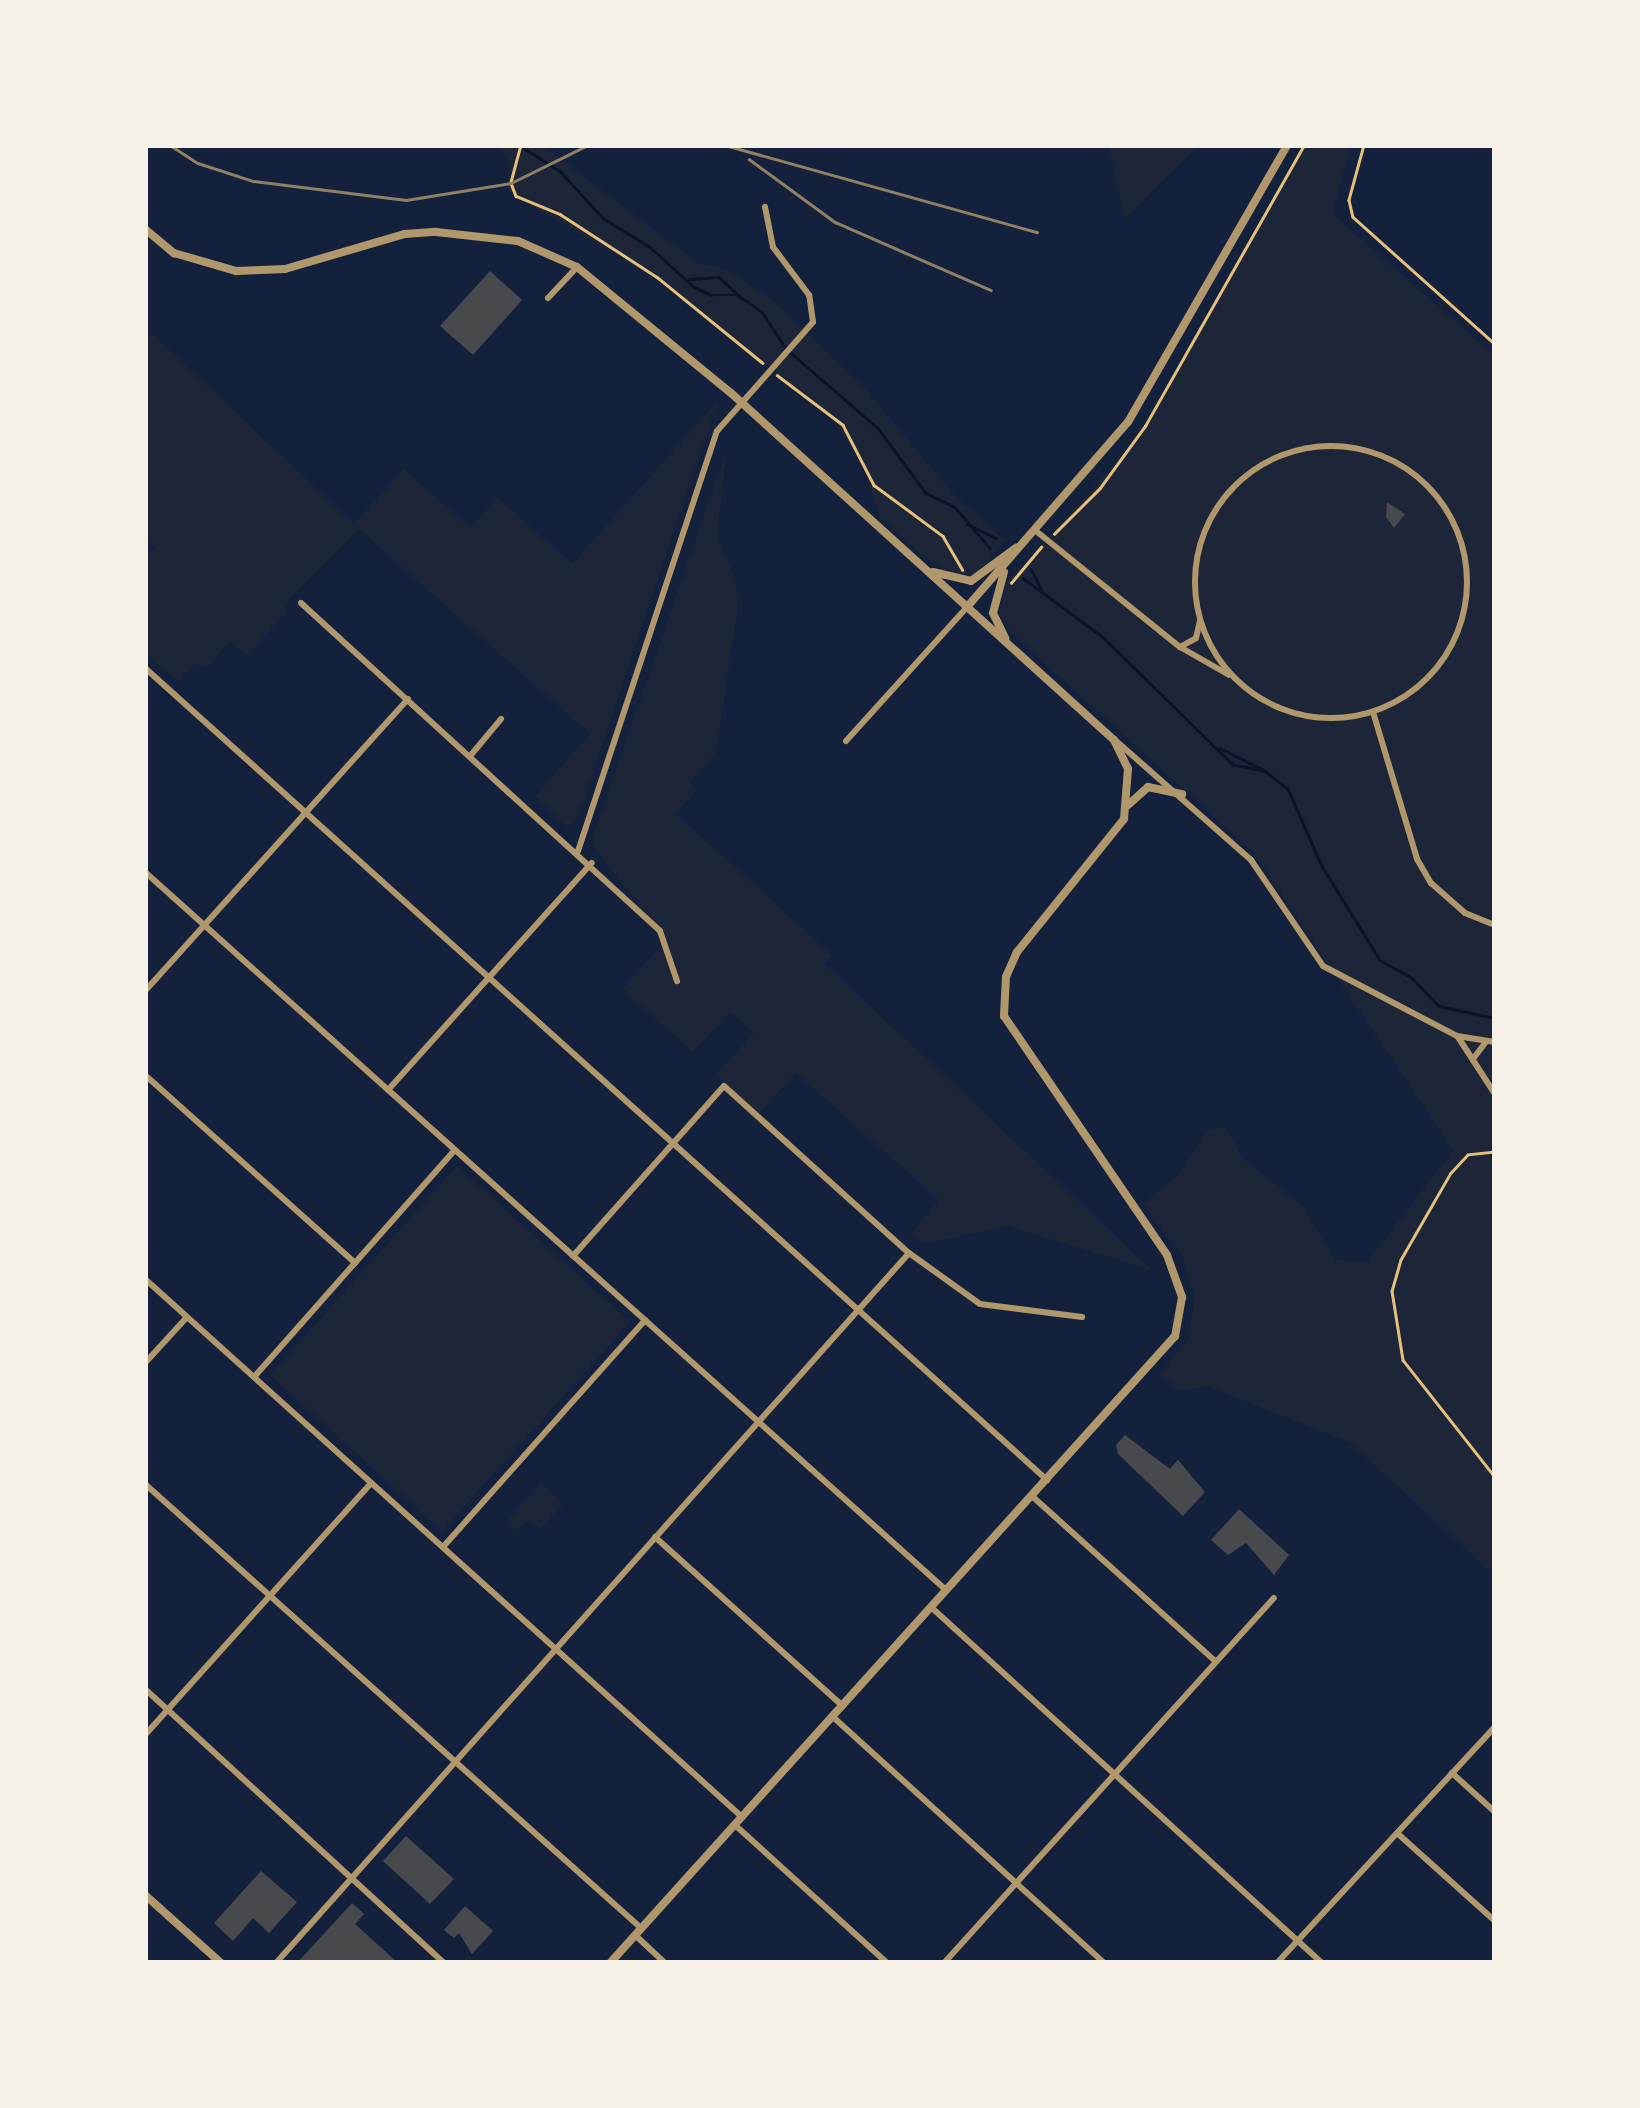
<!DOCTYPE html>
<style>
body{margin:0}
#map{position:relative;width:1640px;height:2108px;overflow:hidden;background:#14213d;font-family:"Noto Serif",serif}
div>[style]{position:absolute}
.green>*{inset:0;background:#1d2539}
.stream>*{height:2.5px;margin:-1.25px;padding:0 1.25px;transform-origin:1.25px;border-radius:1.25px;background:#0b132b}
.building>*{inset:0;background:#48494c}
.path>*{height:2.5px;margin:-1.25px;padding:0 1.25px;transform-origin:1.25px;border-radius:1.25px;background:#e5c07b}
.minor>*{height:6px;margin:-3px;padding:0 3px;transform-origin:3px;border-radius:3px;background:#b1986c}
.minor>.ring{margin:-3px;padding:0;box-sizing:content-box;background:none;border:6px solid #b1986c;border-radius:50%}
.tertiary>*{height:8px;margin:-4px;padding:0 4px;transform-origin:4px;border-radius:4px;background:#b1986c}
.rail>*{height:2.5px;margin:-1.25px;padding:0 1.25px;transform-origin:1.25px;border-radius:1.25px;background:#918062}
span{translate:-50% -50%;white-space:nowrap;text-align:center;line-height:1.15;-webkit-text-stroke:10px #f6f1e7;paint-order:stroke}
.frame{position:absolute;inset:0;border:148px solid #f6f1e7;pointer-events:none}
</style>
<div id="map">
<div class="green">
<div style="clip-path:polygon(494px 145px,542px 145px,698px 263px,729px 270px,775px 302px,866px 390px,956px 497px,1006px 541px,974px 575px,952px 575px,929px 561px,879px 517px,863px 460px,823px 409px,653px 275px,513px 195px,507px 185px,511px 162px)"></div>
<div style="clip-path:polygon(1108px 145px,1199px 145px,1125px 218px)"></div>
<div style="clip-path:polygon(1306px 145px,1351px 145px,1332px 214px,1495px 356px,1495px 1576px,1349px 1442px,1206px 1386px,1179px 1391px,1160px 1374px,1188px 1340px,1195px 1297px,1183px 1257px,1143px 1205px,1178px 1174px,1208px 1129px,1225px 1127px,1243px 1158px,1304px 1208px,1335px 1260px,1367px 1262px,1453px 1151px,1253px 852px,1010px 632px,999px 614px,1007px 583px,1138px 438px)"></div>
<div style="clip-path:polygon(145px 327px,354px 524px,404px 469px,470px 528px,498px 498px,572px 564px,718px 401px,578px 817px,568px 827px,535px 797px,590px 734px,359px 529px,283px 606px,287px 611px,247px 656px,230px 642px,207px 667px,193px 664px,178px 682px,145px 653px,145px 558px,155px 547px,145px 537px)"></div>
<div style="clip-path:polygon(727px 449px,717px 535px,735px 577px,738px 607px,716px 753px,689px 783px,697px 790px,676px 814px,832px 955px,825px 964px,1152px 1270px,1008px 1226px,923px 1244px,911px 1233px,939px 1200px,796px 1073px,759px 1113px,716px 1075px,754px 1033px,730px 1012px,693px 1052px,622px 989px,666px 940px,591px 843px)"></div>
<div style="clip-path:polygon(457px 1166px,630px 1322px,442px 1531px,270px 1375px)"></div>
<div style="clip-path:polygon(541px 1483px,563px 1504px,540px 1529px,529px 1520px,516px 1530px,506px 1522px)"></div>
</div>
<div class="stream">
<div style="left:519px;top:145px;width:49px;rotate:32.4deg"></div>
<div style="left:560px;top:171px;width:64px;rotate:47.5deg"></div>
<div style="left:603px;top:218px;width:55px;rotate:31.7deg"></div>
<div style="left:650px;top:247px;width:59px;rotate:42.3deg"></div>
<div style="left:694px;top:287px;width:19px;rotate:25deg"></div>
<div style="left:711px;top:295px;width:27px"></div>
<div style="left:738px;top:295px;width:29px;rotate:35deg"></div>
<div style="left:762px;top:312px;width:42px;rotate:56.7deg"></div>
<div style="left:689px;top:279px;width:30px;rotate:-4deg"></div>
<div style="left:719px;top:277px;width:25px;rotate:43deg"></div>
<div style="left:791px;top:353px;width:115px;rotate:40.8deg"></div>
<div style="left:878px;top:428px;width:81px;rotate:53.6deg"></div>
<div style="left:926px;top:493px;width:32px;rotate:26deg"></div>
<div style="left:955px;top:507px;width:54px;rotate:49.5deg"></div>
<div style="left:967px;top:524px;width:32px;rotate:26deg"></div>
<div style="left:1031px;top:569px;width:25px;rotate:63deg"></div>
<div style="left:1023px;top:578px;width:101px;rotate:36.5deg"></div>
<div style="left:1104px;top:638px;width:180px;rotate:44.5deg"></div>
<div style="left:1232px;top:764px;width:34px;rotate:12deg"></div>
<div style="left:1265px;top:771px;width:29px;rotate:38deg"></div>
<div style="left:1288px;top:789px;width:84px;rotate:66.2deg"></div>
<div style="left:1322px;top:866px;width:110px;rotate:58.3deg"></div>
<div style="left:1380px;top:960px;width:37px;rotate:29deg"></div>
<div style="left:1412px;top:978px;width:39px;rotate:46deg"></div>
<div style="left:1439px;top:1006px;width:57px;rotate:12.1deg"></div>
<div style="left:1220px;top:748px;width:49px;rotate:26.6deg"></div>
</div>
<div class="building">
<div style="clip-path:polygon(490px 271px,522px 300px,473px 355px,440px 326px)"></div>
<div style="clip-path:polygon(1387px 502px,1405px 514px,1394px 528px,1386px 517px)"></div>
<div style="clip-path:polygon(1125px 1435px,1170px 1469px,1178px 1460px,1205px 1492px,1183px 1516px,1118px 1454px,1116px 1445px)"></div>
<div style="clip-path:polygon(1239px 1509px,1289px 1555px,1274px 1575px,1246px 1543px,1228px 1555px,1211px 1540px)"></div>
<div style="clip-path:polygon(406px 1836px,454px 1879px,430px 1904px,383px 1861px)"></div>
<div style="clip-path:polygon(261px 1871px,297px 1902px,269px 1933px,253px 1918px,233px 1941px,214px 1923px)"></div>
<div style="clip-path:polygon(352px 1903px,364px 1914px,355px 1924px,398px 1963px,297px 1963px)"></div>
<div style="clip-path:polygon(465px 1906px,493px 1931px,472px 1954px,459px 1933px,454px 1938px,444px 1930px)"></div>
</div>
<div class="path">
<div style="left:521px;top:145px;width:39px;rotate:105deg"></div>
<div style="left:511px;top:183px;width:14px;rotate:69deg"></div>
<div style="left:516px;top:196px;width:48px;rotate:22.2deg"></div>
<div style="left:560px;top:214px;width:116px;rotate:33deg"></div>
<div style="left:657px;top:277px;width:136px;rotate:39.1deg"></div>
<div style="left:1364px;top:145px;width:57px;rotate:105.3deg"></div>
<div style="left:1349px;top:200px;width:17px;rotate:77deg"></div>
<div style="left:1353px;top:217px;width:191px;rotate:41.8deg"></div>
<div style="left:777px;top:375px;width:83px;rotate:37.1deg"></div>
<div style="left:843px;top:425px;width:68px;rotate:62.7deg"></div>
<div style="left:874px;top:485px;width:86px;rotate:36.5deg"></div>
<div style="left:943px;top:536px;width:39px;rotate:60deg"></div>
<div style="left:1054px;top:534px;width:65px;rotate:-45deg"></div>
<div style="left:1100px;top:488px;width:77px;rotate:-54deg"></div>
<div style="left:1145px;top:426px;width:323px;rotate:-60.5deg"></div>
<div style="left:1011px;top:583px;width:47px;rotate:-50.2deg"></div>
<div style="left:1495px;top:1152px;width:27px;rotate:174deg"></div>
<div style="left:1468px;top:1155px;width:25px;rotate:133deg"></div>
<div style="left:1451px;top:1173px;width:100px;rotate:119.9deg"></div>
<div style="left:1401px;top:1260px;width:32px;rotate:106deg"></div>
<div style="left:1392px;top:1291px;width:70px;rotate:80.9deg"></div>
<div style="left:1403px;top:1360px;width:149px;rotate:51.8deg"></div>
</div>
<div class="minor">
<div style="left:548px;top:298px;width:42px;rotate:-46.9deg"></div>
<div class="ring" style="left:1195px;top:446px;width:266px;height:266px"></div>
<div style="left:1036px;top:531px;width:185px;rotate:38.9deg"></div>
<div style="left:1180px;top:647px;width:56px;rotate:29.7deg"></div>
<div style="left:301px;top:603px;width:486px;rotate:42.4deg"></div>
<div style="left:660px;top:931px;width:53px;rotate:71.2deg"></div>
<div style="left:1180px;top:647px;width:18px;rotate:-29deg"></div>
<div style="left:1196px;top:638px;width:18px;rotate:-77deg"></div>
<div style="left:145px;top:668px;width:1214px;rotate:41.99deg"></div>
<div style="left:1373px;top:712px;width:153px;rotate:73.3deg"></div>
<div style="left:1417px;top:859px;width:28px;rotate:60deg"></div>
<div style="left:1431px;top:883px;width:45px;rotate:41.4deg"></div>
<div style="left:1465px;top:913px;width:32px;rotate:22deg"></div>
<div style="left:1115px;top:740px;width:181px;rotate:41.4deg"></div>
<div style="left:1251px;top:860px;width:128px;rotate:55.8deg"></div>
<div style="left:1323px;top:966px;width:151px;rotate:27.6deg"></div>
<div style="left:1457px;top:1036px;width:38px;rotate:9deg"></div>
<div style="left:846px;top:741px;width:181px;rotate:-47.9deg"></div>
<div style="left:471px;top:755px;width:47px;rotate:-50.2deg"></div>
<div style="left:578px;top:851px;width:442px;rotate:-71.7deg"></div>
<div style="left:717px;top:431px;width:145px;rotate:-48.6deg"></div>
<div style="left:813px;top:322px;width:27px;rotate:-98deg"></div>
<div style="left:809px;top:295px;width:60px;rotate:-126.9deg"></div>
<div style="left:773px;top:247px;width:41px;rotate:-101.3deg"></div>
<div style="left:145px;top:872px;width:1076px;rotate:41.87deg"></div>
<div style="left:145px;top:991px;width:393px;rotate:-48deg"></div>
<div style="left:1458px;top:1037px;width:68px;rotate:57deg"></div>
<div style="left:1473px;top:1059px;width:20px;rotate:-53deg"></div>
<div style="left:145px;top:1075px;width:282px;rotate:41.8deg"></div>
<div style="left:388px;top:1090px;width:305px;rotate:-48.1deg"></div>
<div style="left:573px;top:1256px;width:227px;rotate:-48.4deg"></div>
<div style="left:724px;top:1086px;width:249px;rotate:42.1deg"></div>
<div style="left:909px;top:1253px;width:87px;rotate:35.7deg"></div>
<div style="left:980px;top:1304px;width:103px;rotate:7.3deg"></div>
<div style="left:145px;top:1279px;width:804px;rotate:42.02deg"></div>
<div style="left:145px;top:1363px;width:62px;rotate:-47.6deg"></div>
<div style="left:254px;top:1377px;width:303px;rotate:-48.5deg"></div>
<div style="left:145px;top:1484px;width:666px;rotate:41.83deg"></div>
<div style="left:1033px;top:1497px;width:246px;rotate:42deg"></div>
<div style="left:655px;top:1537px;width:253px;rotate:42deg"></div>
<div style="left:443px;top:1547px;width:304px;rotate:-48.3deg"></div>
<div style="left:932px;top:1608px;width:527px;rotate:42.31deg"></div>
<div style="left:145px;top:1689px;width:406px;rotate:42.5deg"></div>
<div style="left:833px;top:1717px;width:366px;rotate:42.2deg"></div>
<div style="left:145px;top:1735px;width:338px;rotate:-48.1deg"></div>
<div style="left:1452px;top:1773px;width:58px;rotate:42.2deg"></div>
<div style="left:735px;top:1825px;width:205px;rotate:42.2deg"></div>
<div style="left:1397px;top:1833px;width:132px;rotate:41.9deg"></div>
<div style="left:635px;top:1935px;width:41px;rotate:43deg"></div>
<div style="left:276px;top:1963px;width:951px;rotate:-48.28deg"></div>
<div style="left:944px;top:1963px;width:492px;rotate:-47.9deg"></div>
<div style="left:1277px;top:1963px;width:321px;rotate:-47.3deg"></div>
</div>
<div class="tertiary">
<div style="left:145px;top:229px;width:38px;rotate:40deg"></div>
<div style="left:174px;top:253px;width:65px;rotate:16.2deg"></div>
<div style="left:236px;top:271px;width:49px;rotate:-2.3deg"></div>
<div style="left:285px;top:269px;width:125px;rotate:-16.3deg"></div>
<div style="left:405px;top:234px;width:31px;rotate:-4deg"></div>
<div style="left:436px;top:232px;width:82px;rotate:6.3deg"></div>
<div style="left:518px;top:241px;width:64px;rotate:23.8deg"></div>
<div style="left:577px;top:267px;width:199px;rotate:39.3deg"></div>
<div style="left:731px;top:393px;width:517px;rotate:42.18deg"></div>
<div style="left:1114px;top:740px;width:32px;rotate:64deg"></div>
<div style="left:1128px;top:769px;width:50px;rotate:94.6deg"></div>
<div style="left:1124px;top:819px;width:171px;rotate:128.8deg"></div>
<div style="left:1017px;top:952px;width:27px;rotate:114deg"></div>
<div style="left:1006px;top:977px;width:39px;rotate:93deg"></div>
<div style="left:1004px;top:1016px;width:289px;rotate:55.7deg"></div>
<div style="left:1167px;top:1255px;width:45px;rotate:70.3deg"></div>
<div style="left:1182px;top:1297px;width:40px;rotate:100deg"></div>
<div style="left:1175px;top:1336px;width:844px;rotate:132.02deg"></div>
<div style="left:933px;top:572px;width:39px;rotate:13deg"></div>
<div style="left:971px;top:581px;width:56px;rotate:-36.3deg"></div>
<div style="left:1004px;top:572px;width:42px;rotate:105deg"></div>
<div style="left:993px;top:613px;width:28px;rotate:64deg"></div>
<div style="left:967px;top:607px;width:245px;rotate:-49deg"></div>
<div style="left:1128px;top:422px;width:319px;rotate:-60.1deg"></div>
<div style="left:1128px;top:805px;width:27px;rotate:-42deg"></div>
<div style="left:1148px;top:787px;width:35px;rotate:12deg"></div>
<div style="left:145px;top:1895px;width:102px;rotate:41.8deg"></div>
</div>
<div class="rail">
<div style="left:170px;top:145px;width:33px;rotate:33deg"></div>
<div style="left:198px;top:163px;width:58px;rotate:18.1deg"></div>
<div style="left:253px;top:181px;width:154px;rotate:7.1deg"></div>
<div style="left:406px;top:200px;width:106px;rotate:-9.2deg"></div>
<div style="left:511px;top:183px;width:86px;rotate:-26.3deg"></div>
<div style="left:725px;top:145px;width:324px;rotate:15.6deg"></div>
<div style="left:749px;top:159px;width:107px;rotate:36.2deg"></div>
<div style="left:835px;top:222px;width:170px;rotate:23.6deg"></div>
</div>
<div class="frame"></div>
</div>
